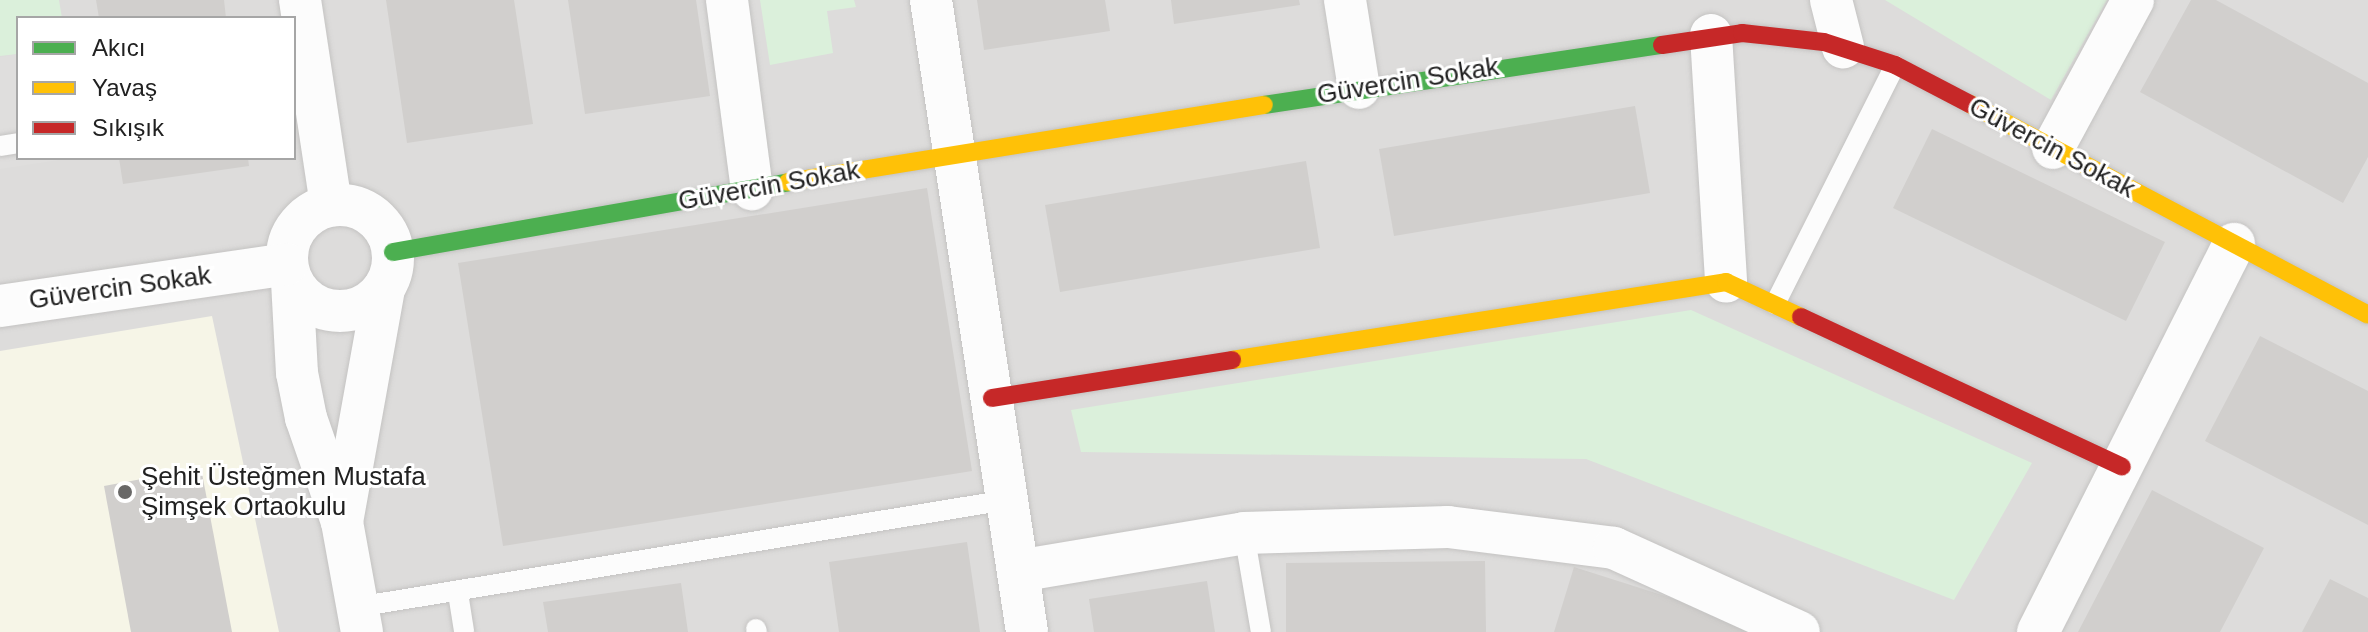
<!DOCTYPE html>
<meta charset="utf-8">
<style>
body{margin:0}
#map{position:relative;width:2368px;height:632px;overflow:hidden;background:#eeecea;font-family:Helvetica,sans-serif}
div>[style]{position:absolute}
.residential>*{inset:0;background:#dddcdb}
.education>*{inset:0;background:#f6f5e7}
.park>*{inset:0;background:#dbf0db}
.parking>*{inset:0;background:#dfdedd}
.building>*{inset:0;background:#d1cfcd}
.roads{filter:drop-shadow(0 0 2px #c4c3c2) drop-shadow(0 0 2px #c4c3c2)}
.lane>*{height:20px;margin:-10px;padding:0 10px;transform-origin:10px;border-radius:10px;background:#fcfcfc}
.street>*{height:42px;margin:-21px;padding:0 21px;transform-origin:21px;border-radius:21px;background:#fcfcfc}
.street>.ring{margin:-21px;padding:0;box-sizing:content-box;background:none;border:42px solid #fcfcfc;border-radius:50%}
.fast>*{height:18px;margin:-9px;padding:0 9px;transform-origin:9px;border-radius:9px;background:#4caf50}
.slow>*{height:18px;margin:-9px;padding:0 9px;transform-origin:9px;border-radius:9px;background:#ffc107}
.jam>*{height:18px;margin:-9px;padding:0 9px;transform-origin:9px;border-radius:9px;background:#c62828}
.dots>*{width:22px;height:22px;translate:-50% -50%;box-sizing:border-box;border:4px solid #fff;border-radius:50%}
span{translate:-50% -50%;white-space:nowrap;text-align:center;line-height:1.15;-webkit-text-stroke:6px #fff;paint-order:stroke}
.street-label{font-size:26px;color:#212121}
.poi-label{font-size:26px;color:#212121}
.left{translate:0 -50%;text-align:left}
.legend{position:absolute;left:16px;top:16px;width:280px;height:144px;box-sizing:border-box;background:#fff;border:2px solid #a6a6a6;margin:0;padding:10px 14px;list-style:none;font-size:24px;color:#212121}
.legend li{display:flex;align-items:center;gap:16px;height:40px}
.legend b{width:40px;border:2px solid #a6a6a6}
</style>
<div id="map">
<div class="residential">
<div style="clip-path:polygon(evenodd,0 0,2368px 0,2368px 632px,0 632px,0 0,18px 18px,294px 18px,294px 158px,18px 158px,18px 18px)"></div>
</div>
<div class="education">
<div style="clip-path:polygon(212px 316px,279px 632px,0 632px,0 351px)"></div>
</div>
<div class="park">
<div style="clip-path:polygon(0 0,59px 0,62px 18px,18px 18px,18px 54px,0 56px)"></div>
<div style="clip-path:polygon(760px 0,854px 0,856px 7px,827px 11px,833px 53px,770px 65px)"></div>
<div style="clip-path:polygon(1885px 0,2107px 0,2051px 100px)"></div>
<div style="clip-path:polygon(1691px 310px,2032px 463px,1954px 600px,1586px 459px,1081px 452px,1071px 410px)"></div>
</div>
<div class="parking">
<div style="clip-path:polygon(18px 54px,18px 158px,72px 158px,0 169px,0 57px)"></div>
</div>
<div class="building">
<div style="clip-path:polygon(96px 0,224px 0,226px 18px,99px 18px)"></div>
<div style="clip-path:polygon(386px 0,514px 0,533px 124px,407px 143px)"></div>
<div style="clip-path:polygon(568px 0,696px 0,710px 96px,585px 114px)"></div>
<div style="clip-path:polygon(977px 0,1105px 0,1110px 31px,984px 50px)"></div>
<div style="clip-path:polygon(1171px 0,1299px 0,1300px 5px,1174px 24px)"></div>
<div style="clip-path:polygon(2191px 0,2216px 0,2368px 83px,2368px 157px,2343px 203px,2140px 92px)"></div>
<div style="clip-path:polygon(1635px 106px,1650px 193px,1394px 236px,1379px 149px)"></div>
<div style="clip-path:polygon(1932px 129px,2165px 242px,2126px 321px,1893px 208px)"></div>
<div style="clip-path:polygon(119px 158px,248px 158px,249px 166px,123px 184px)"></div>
<div style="clip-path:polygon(1306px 161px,1320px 248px,1060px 292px,1045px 205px)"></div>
<div style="clip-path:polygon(927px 188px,972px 471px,503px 546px,458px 263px)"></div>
<div style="clip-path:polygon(2260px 336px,2368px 391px,2368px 525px,2205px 441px)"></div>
<div style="clip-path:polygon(201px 468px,232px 632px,131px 632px,104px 486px)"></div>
<div style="clip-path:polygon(2152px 490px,2264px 548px,2220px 632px,2078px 632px)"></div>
<div style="clip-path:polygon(967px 542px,980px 632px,839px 632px,829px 562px)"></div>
<div style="clip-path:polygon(1485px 561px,1486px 632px,1286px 632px,1286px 563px)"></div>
<div style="clip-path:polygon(1574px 567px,1750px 623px,1747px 632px,1554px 632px)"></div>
<div style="clip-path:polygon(2330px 579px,2368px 598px,2368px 632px,2302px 632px)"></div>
<div style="clip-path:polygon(1207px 581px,1215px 632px,1094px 632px,1089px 599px)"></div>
<div style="clip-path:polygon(681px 583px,688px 632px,548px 632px,543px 602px)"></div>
</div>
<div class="roads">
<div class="lane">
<div style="left:0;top:146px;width:18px;rotate:-9deg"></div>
<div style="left:1775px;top:304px;width:267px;rotate:-63.3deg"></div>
<div style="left:1244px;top:533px;width:100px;rotate:80.3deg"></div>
<div style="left:458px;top:593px;width:39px;rotate:81deg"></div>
<div style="left:357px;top:607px;width:659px;rotate:-9.35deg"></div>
<div style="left:756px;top:629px;width:3px;rotate:72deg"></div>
</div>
<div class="street">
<div style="left:300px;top:0;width:208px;rotate:81.4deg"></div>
<div style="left:727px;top:0;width:191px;rotate:82.5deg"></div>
<div style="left:931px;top:0;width:639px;rotate:81.36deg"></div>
<div style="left:1345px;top:0;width:89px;rotate:81deg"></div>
<div style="left:1831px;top:0;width:49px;rotate:75.7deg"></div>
<div style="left:1711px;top:35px;width:247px;rotate:86.5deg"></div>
<div style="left:2053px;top:148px;width:168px;rotate:-61.6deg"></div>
<div class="ring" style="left:287px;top:205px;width:64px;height:64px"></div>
<div style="left:292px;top:281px;width:92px;rotate:86.9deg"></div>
<div style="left:297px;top:373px;width:46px;rotate:78.7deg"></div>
<div style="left:306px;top:418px;width:110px;rotate:70.9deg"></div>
<div style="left:342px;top:522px;width:112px;rotate:79.7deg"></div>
<div style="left:0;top:306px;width:290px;rotate:-8.3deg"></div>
<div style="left:342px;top:522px;width:238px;rotate:-79.8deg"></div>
<div style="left:1018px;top:571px;width:229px;rotate:-9.5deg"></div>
<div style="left:1244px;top:533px;width:204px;rotate:-1.7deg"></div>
<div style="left:1448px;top:527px;width:167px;rotate:7.2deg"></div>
<div style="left:1614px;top:548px;width:203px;rotate:24.4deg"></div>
<div style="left:2038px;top:632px;width:435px;rotate:-63.2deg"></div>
</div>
<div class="fast">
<div style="left:1264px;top:105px;width:402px;rotate:-8.6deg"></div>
<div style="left:393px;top:252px;width:401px;rotate:-10deg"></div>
</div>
<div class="slow">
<div style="left:1970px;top:104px;width:450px;rotate:27.9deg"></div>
<div style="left:788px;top:182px;width:482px;rotate:-9.2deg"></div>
<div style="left:1232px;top:360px;width:500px;rotate:-8.97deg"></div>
<div style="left:1726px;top:282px;width:83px;rotate:25deg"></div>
</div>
<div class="jam">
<div style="left:1662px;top:45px;width:81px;rotate:-8.5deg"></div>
<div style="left:1742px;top:33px;width:82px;rotate:6.3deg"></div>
<div style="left:1824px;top:42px;width:75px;rotate:17.9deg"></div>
<div style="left:1895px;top:65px;width:85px;rotate:27.5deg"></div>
<div style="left:1801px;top:317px;width:354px;rotate:25deg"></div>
<div style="left:992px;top:398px;width:243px;rotate:-9deg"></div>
</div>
</div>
<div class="dots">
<div style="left:125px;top:492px;background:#696867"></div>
</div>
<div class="street-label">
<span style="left:1408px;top:81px;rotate:-9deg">Güvercin Sokak</span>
<span style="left:2052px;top:148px;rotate:28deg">Güvercin Sokak</span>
<span style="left:769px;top:186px;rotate:-10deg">Güvercin Sokak</span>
<span style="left:120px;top:288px;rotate:-8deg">Güvercin Sokak</span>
</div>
<div class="poi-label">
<span class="left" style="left:141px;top:492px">Şehit Üsteğmen Mustafa<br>Şimşek Ortaokulu</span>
</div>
<ul class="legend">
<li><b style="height:10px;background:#4caf50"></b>Akıcı</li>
<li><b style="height:10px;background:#ffc107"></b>Yavaş</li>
<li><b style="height:10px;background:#c62828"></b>Sıkışık</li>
</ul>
</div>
